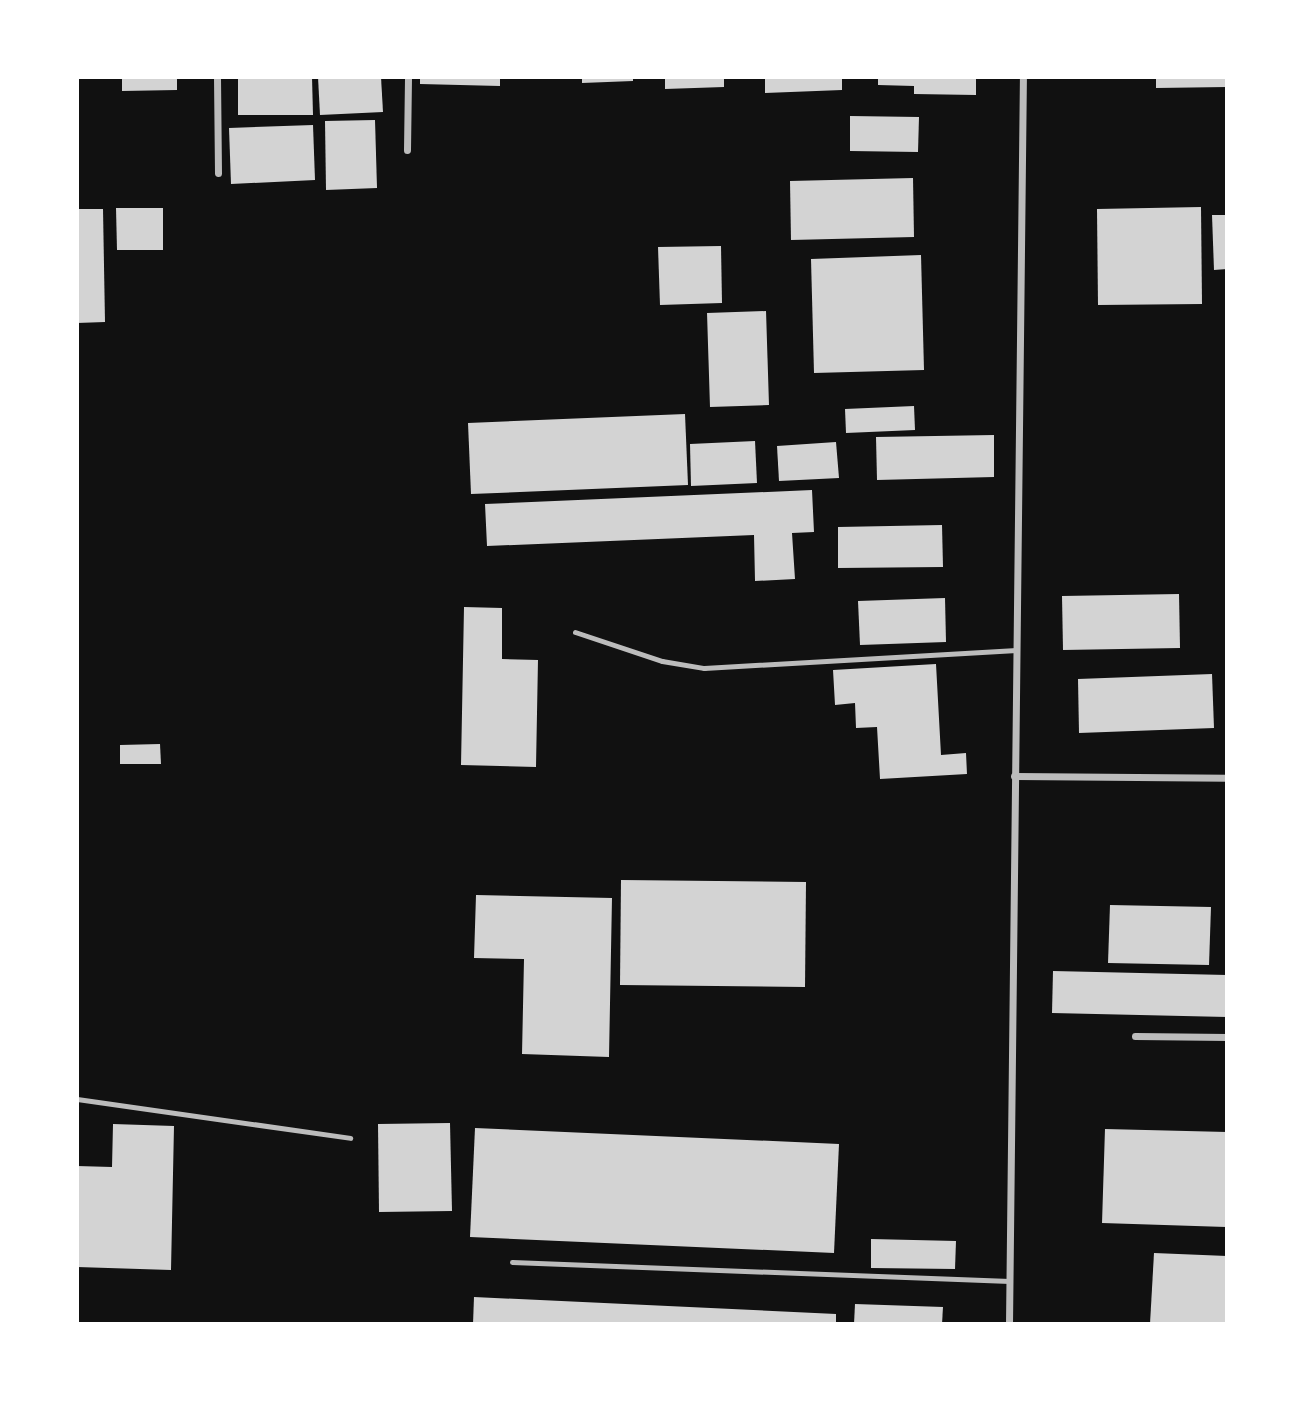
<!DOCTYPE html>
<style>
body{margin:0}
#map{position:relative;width:1304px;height:1401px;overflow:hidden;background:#111;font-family:"DejaVu Sans",sans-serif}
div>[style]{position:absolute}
.building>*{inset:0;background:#d3d3d3}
.service>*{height:5px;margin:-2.5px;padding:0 2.5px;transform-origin:2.5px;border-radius:2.5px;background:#bcbcbc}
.minor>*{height:7px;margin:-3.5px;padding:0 3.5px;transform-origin:3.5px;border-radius:3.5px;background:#bcbcbc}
span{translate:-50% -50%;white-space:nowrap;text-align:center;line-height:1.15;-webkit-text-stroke:5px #fff;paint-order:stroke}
.frame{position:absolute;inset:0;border:79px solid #fff;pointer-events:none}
</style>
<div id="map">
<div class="building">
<div style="clip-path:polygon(122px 77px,177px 77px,177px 90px,122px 91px)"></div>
<div style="clip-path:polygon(238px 77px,312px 77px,313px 115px,238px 115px)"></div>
<div style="clip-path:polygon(318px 77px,381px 77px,383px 112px,320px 115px)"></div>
<div style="clip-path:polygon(420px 77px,500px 77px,500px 86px,420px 84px)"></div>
<div style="clip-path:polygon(582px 77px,633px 77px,633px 81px,582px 83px)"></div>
<div style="clip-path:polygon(665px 77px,724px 77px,724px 87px,665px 89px)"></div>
<div style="clip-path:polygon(765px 77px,842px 77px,842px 90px,765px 93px)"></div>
<div style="clip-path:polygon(878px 77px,976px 77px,976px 95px,914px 94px,914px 86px,878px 85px)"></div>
<div style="clip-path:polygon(1156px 77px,1227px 77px,1227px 87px,1156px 88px)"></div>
<div style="clip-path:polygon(850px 116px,919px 117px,918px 152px,850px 151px)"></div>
<div style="clip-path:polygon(375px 120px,377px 188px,326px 190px,325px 121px)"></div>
<div style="clip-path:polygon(313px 125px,315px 180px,231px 184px,229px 128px)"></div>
<div style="clip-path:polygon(913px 178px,914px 237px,791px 240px,790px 181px)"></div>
<div style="clip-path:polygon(1201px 207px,1202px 304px,1098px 305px,1097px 209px)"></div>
<div style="clip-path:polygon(116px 208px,163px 208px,163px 250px,117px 250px)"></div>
<div style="clip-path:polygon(77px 209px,103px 209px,105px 322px,77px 323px)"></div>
<div style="clip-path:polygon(1212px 215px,1227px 215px,1227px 269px,1214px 270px)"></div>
<div style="clip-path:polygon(721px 246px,722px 303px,660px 305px,658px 247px)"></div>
<div style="clip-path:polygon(921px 255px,924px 370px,814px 373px,811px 259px)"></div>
<div style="clip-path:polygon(766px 311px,769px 405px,710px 407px,707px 313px)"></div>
<div style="clip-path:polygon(914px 406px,915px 430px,846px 433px,845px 409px)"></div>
<div style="clip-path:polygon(685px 414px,688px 485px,471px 494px,468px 423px)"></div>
<div style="clip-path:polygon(994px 435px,994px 477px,877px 480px,876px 437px)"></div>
<div style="clip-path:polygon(755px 441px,757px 483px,691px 486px,690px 444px)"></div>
<div style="clip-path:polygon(836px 442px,839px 478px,779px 481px,777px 446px)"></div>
<div style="clip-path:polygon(812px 490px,814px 532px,792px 533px,795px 579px,755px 581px,754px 535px,487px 546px,485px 504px)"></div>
<div style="clip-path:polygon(942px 525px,943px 567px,838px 568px,838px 527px)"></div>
<div style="clip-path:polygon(1179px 594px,1180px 648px,1063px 650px,1062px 596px)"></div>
<div style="clip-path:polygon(945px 598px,946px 642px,860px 645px,858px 601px)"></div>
<div style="clip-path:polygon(464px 607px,502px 608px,502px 659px,538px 660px,536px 767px,461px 765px)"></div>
<div style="clip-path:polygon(936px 664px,941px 755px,966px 753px,967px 774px,880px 779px,877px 727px,856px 728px,855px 703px,835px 705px,833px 670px)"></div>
<div style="clip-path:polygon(1212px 674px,1214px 728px,1079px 733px,1078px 679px)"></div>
<div style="clip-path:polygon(160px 744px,161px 764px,120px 764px,120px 745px)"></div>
<div style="clip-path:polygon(621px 880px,806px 882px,805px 987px,620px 985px)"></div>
<div style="clip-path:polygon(476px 895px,612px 898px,609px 1057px,522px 1054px,524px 959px,474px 958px)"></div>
<div style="clip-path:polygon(1110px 905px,1211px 907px,1209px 965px,1108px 963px)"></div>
<div style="clip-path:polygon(1053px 971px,1227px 975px,1227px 1017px,1052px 1013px)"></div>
<div style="clip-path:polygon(450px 1123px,452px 1211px,379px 1212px,378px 1124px)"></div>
<div style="clip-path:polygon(113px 1124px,174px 1126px,171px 1270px,77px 1267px,77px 1166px,112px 1167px)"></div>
<div style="clip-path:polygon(475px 1128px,839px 1144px,834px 1253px,470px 1237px)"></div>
<div style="clip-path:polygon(1105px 1129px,1227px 1132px,1226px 1227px,1102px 1223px)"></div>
<div style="clip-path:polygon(871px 1239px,956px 1241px,955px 1269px,871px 1268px)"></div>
<div style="clip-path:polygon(1154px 1253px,1227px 1256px,1227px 1324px,1150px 1324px)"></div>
<div style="clip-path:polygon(474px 1297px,836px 1314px,836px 1324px,473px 1324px)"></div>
<div style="clip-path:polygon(855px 1304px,943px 1307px,942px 1324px,854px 1324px)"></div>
</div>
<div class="service">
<div style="left:575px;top:632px;width:92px;rotate:18.4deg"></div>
<div style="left:662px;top:661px;width:43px;rotate:9.5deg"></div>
<div style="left:704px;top:668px;width:313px;rotate:-3.3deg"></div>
<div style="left:77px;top:1099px;width:276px;rotate:8.1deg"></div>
<div style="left:512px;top:1262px;width:498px;rotate:2.2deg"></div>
</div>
<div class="minor">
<div style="left:217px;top:77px;width:96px;rotate:89.4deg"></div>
<div style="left:407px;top:150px;width:73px;rotate:-89.2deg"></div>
<div style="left:1014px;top:776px;width:213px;rotate:0.5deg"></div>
<div style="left:1135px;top:1036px;width:92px;rotate:0.6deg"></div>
<div style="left:1009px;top:1324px;width:1247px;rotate:-89.36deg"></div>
</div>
<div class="frame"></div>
</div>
